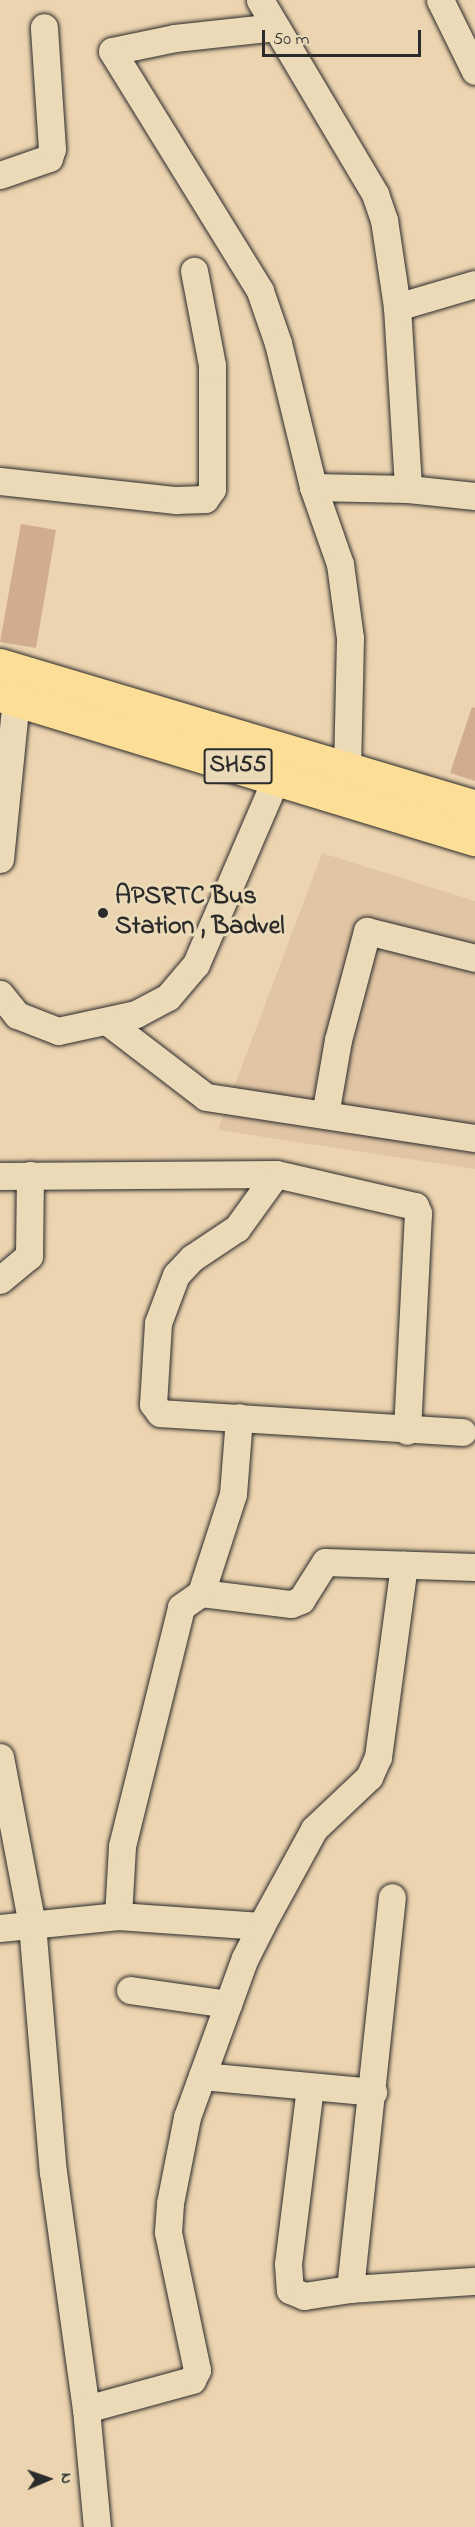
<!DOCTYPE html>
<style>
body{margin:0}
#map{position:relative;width:475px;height:2527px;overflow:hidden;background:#edd4b0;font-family:"Indie Flower",sans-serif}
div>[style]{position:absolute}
.built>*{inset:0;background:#e1c5a4}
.building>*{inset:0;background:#d1ac8d}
.roads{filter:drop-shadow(0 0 2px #2b2b2b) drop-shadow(0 0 2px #2b2b2b)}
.minor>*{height:27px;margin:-13.5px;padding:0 13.5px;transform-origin:13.5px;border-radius:13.5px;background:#ebdab7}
.major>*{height:33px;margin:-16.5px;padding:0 16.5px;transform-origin:16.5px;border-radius:16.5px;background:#fdde96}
.dots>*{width:16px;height:16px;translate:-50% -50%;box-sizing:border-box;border:3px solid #ebdab7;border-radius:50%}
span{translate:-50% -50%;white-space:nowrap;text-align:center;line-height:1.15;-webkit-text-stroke:6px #ebdab7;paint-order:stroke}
.shield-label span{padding:2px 4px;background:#ebdab7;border:2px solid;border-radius:4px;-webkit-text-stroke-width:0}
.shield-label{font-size:24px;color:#2b2b2b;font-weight:700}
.poi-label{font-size:26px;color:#2b2b2b;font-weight:700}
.left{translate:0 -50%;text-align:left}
.north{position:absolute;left:18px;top:2449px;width:60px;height:60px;-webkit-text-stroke:4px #ebdab7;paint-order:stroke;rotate:88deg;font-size:16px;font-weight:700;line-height:24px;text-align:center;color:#2b2b2b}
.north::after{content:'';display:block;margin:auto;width:21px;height:27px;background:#2b2b2b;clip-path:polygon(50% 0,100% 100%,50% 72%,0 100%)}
.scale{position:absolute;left:262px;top:30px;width:159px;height:27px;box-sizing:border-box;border:3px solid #2b2b2b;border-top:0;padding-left:8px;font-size:18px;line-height:21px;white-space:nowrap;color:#2b2b2b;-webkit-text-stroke:4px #ebdab7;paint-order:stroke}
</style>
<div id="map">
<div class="built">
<div style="clip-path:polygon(322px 853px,475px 901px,475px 1169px,218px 1130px)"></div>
</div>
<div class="building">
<div style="clip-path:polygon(21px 524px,56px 530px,36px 648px,0 642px)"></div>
<div style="clip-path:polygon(472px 707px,475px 708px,475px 781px,450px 773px)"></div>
</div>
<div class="roads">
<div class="minor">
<div style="left:260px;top:0;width:226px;rotate:59.3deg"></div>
<div style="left:375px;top:194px;width:28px;rotate:71deg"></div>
<div style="left:384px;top:220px;width:88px;rotate:81.5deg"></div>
<div style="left:397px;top:307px;width:182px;rotate:86.5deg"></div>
<div style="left:440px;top:0;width:79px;rotate:63.8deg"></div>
<div style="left:276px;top:27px;width:102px;rotate:173.8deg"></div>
<div style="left:175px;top:38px;width:64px;rotate:168.3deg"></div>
<div style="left:112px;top:51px;width:282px;rotate:58.3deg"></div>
<div style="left:260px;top:291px;width:55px;rotate:70.9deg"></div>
<div style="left:278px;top:343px;width:148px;rotate:76.3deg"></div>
<div style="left:313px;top:487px;width:82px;rotate:70.7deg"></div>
<div style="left:340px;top:564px;width:75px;rotate:82.3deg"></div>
<div style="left:350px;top:638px;width:129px;rotate:91.3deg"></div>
<div style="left:0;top:175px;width:52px;rotate:-19.1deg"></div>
<div style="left:49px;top:158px;width:9px;rotate:-72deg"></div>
<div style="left:52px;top:149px;width:122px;rotate:-93.8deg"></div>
<div style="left:397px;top:307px;width:81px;rotate:-16.4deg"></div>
<div style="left:0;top:481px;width:177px;rotate:6.2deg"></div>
<div style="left:176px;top:500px;width:29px;rotate:-2deg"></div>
<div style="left:205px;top:499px;width:12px;rotate:-55deg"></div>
<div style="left:212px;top:489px;width:124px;rotate:-90deg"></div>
<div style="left:212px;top:365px;width:96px;rotate:-100.8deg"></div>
<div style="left:313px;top:487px;width:95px;rotate:1.2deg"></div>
<div style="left:408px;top:489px;width:67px;rotate:6deg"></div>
<div style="left:0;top:859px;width:161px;rotate:-84.3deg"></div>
<div style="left:0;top:994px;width:27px;rotate:51deg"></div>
<div style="left:17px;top:1015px;width:44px;rotate:21.3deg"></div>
<div style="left:58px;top:1031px;width:80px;rotate:-12.3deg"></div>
<div style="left:136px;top:1014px;width:36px;rotate:-28deg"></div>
<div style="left:168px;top:997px;width:43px;rotate:-49.7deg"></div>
<div style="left:196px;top:964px;width:202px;rotate:-66.7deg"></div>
<div style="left:108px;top:1022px;width:123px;rotate:37.4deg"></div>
<div style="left:206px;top:1097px;width:272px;rotate:8.7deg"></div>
<div style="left:325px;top:1115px;width:76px;rotate:-80.2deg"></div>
<div style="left:338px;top:1040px;width:113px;rotate:-75.1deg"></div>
<div style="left:367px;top:931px;width:111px;rotate:14deg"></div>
<div style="left:276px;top:1174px;width:67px;rotate:125.8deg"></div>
<div style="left:237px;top:1228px;width:54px;rotate:146.3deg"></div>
<div style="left:192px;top:1258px;width:23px;rotate:133deg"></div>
<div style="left:176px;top:1275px;width:51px;rotate:110.6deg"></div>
<div style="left:158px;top:1323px;width:81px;rotate:93.5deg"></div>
<div style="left:153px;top:1404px;width:11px;rotate:52deg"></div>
<div style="left:160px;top:1413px;width:303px;rotate:3.6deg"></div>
<div style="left:0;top:1176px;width:276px;rotate:-0.4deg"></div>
<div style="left:276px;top:1174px;width:143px;rotate:13deg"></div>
<div style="left:415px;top:1206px;width:8px;rotate:67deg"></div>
<div style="left:418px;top:1213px;width:218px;rotate:92.9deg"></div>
<div style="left:0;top:1280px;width:38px;rotate:-40deg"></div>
<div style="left:29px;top:1256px;width:81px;rotate:-89.3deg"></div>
<div style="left:201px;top:1593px;width:91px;rotate:7deg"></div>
<div style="left:291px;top:1604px;width:11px;rotate:-22deg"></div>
<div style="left:301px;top:1600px;width:45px;rotate:-57.7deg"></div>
<div style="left:325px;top:1562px;width:150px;rotate:1.9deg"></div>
<div style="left:0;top:1757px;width:170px;rotate:79.2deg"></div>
<div style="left:32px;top:1924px;width:249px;rotate:85.2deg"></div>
<div style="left:53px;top:2172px;width:239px;rotate:82.1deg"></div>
<div style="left:86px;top:2409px;width:119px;rotate:84.7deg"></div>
<div style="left:118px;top:1916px;width:70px;rotate:-86.7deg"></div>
<div style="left:122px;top:1846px;width:246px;rotate:-76.1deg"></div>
<div style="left:181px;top:1607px;width:24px;rotate:-35deg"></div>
<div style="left:201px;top:1593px;width:104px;rotate:-72.1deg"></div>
<div style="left:233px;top:1494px;width:77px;rotate:-85.5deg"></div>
<div style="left:0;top:1928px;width:119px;rotate:-5.8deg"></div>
<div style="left:118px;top:1916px;width:143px;rotate:4deg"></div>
<div style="left:130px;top:1990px;width:99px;rotate:8.1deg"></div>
<div style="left:202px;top:2076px;width:172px;rotate:5.3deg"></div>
<div style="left:310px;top:2087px;width:178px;rotate:97.1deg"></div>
<div style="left:288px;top:2264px;width:26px;rotate:86deg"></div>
<div style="left:290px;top:2290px;width:15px;rotate:23deg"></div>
<div style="left:304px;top:2296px;width:47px;rotate:-8.7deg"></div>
<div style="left:350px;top:2289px;width:125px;rotate:-3.7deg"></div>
<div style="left:350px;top:2289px;width:394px;rotate:-83.9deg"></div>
<div style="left:86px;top:2409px;width:110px;rotate:-15.3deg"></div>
<div style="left:192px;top:2380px;width:11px;rotate:-63deg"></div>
<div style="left:197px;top:2370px;width:141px;rotate:-101.9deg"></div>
<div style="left:168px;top:2232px;width:29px;rotate:-86deg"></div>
<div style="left:170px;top:2203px;width:88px;rotate:-78.8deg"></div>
<div style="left:187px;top:2117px;width:169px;rotate:-70deg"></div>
<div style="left:245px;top:1958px;width:36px;rotate:-63deg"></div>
<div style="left:261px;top:1926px;width:111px;rotate:-61.3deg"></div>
<div style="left:314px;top:1829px;width:76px;rotate:-43.4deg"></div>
<div style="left:369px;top:1777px;width:22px;rotate:-66deg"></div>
<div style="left:378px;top:1757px;width:194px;rotate:-82.3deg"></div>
</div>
<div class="major">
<div style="left:0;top:665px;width:496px;rotate:16.6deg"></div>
<div style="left:0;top:695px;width:496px;rotate:16.9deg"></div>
</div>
</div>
<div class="dots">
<div style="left:103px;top:913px;background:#2b2b2b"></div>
</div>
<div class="shield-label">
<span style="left:238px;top:766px">SH55</span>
</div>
<div class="poi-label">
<span class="left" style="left:115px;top:913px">APSRTC Bus<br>Station , Badvel</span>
</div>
<div class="north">N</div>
<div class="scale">50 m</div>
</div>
